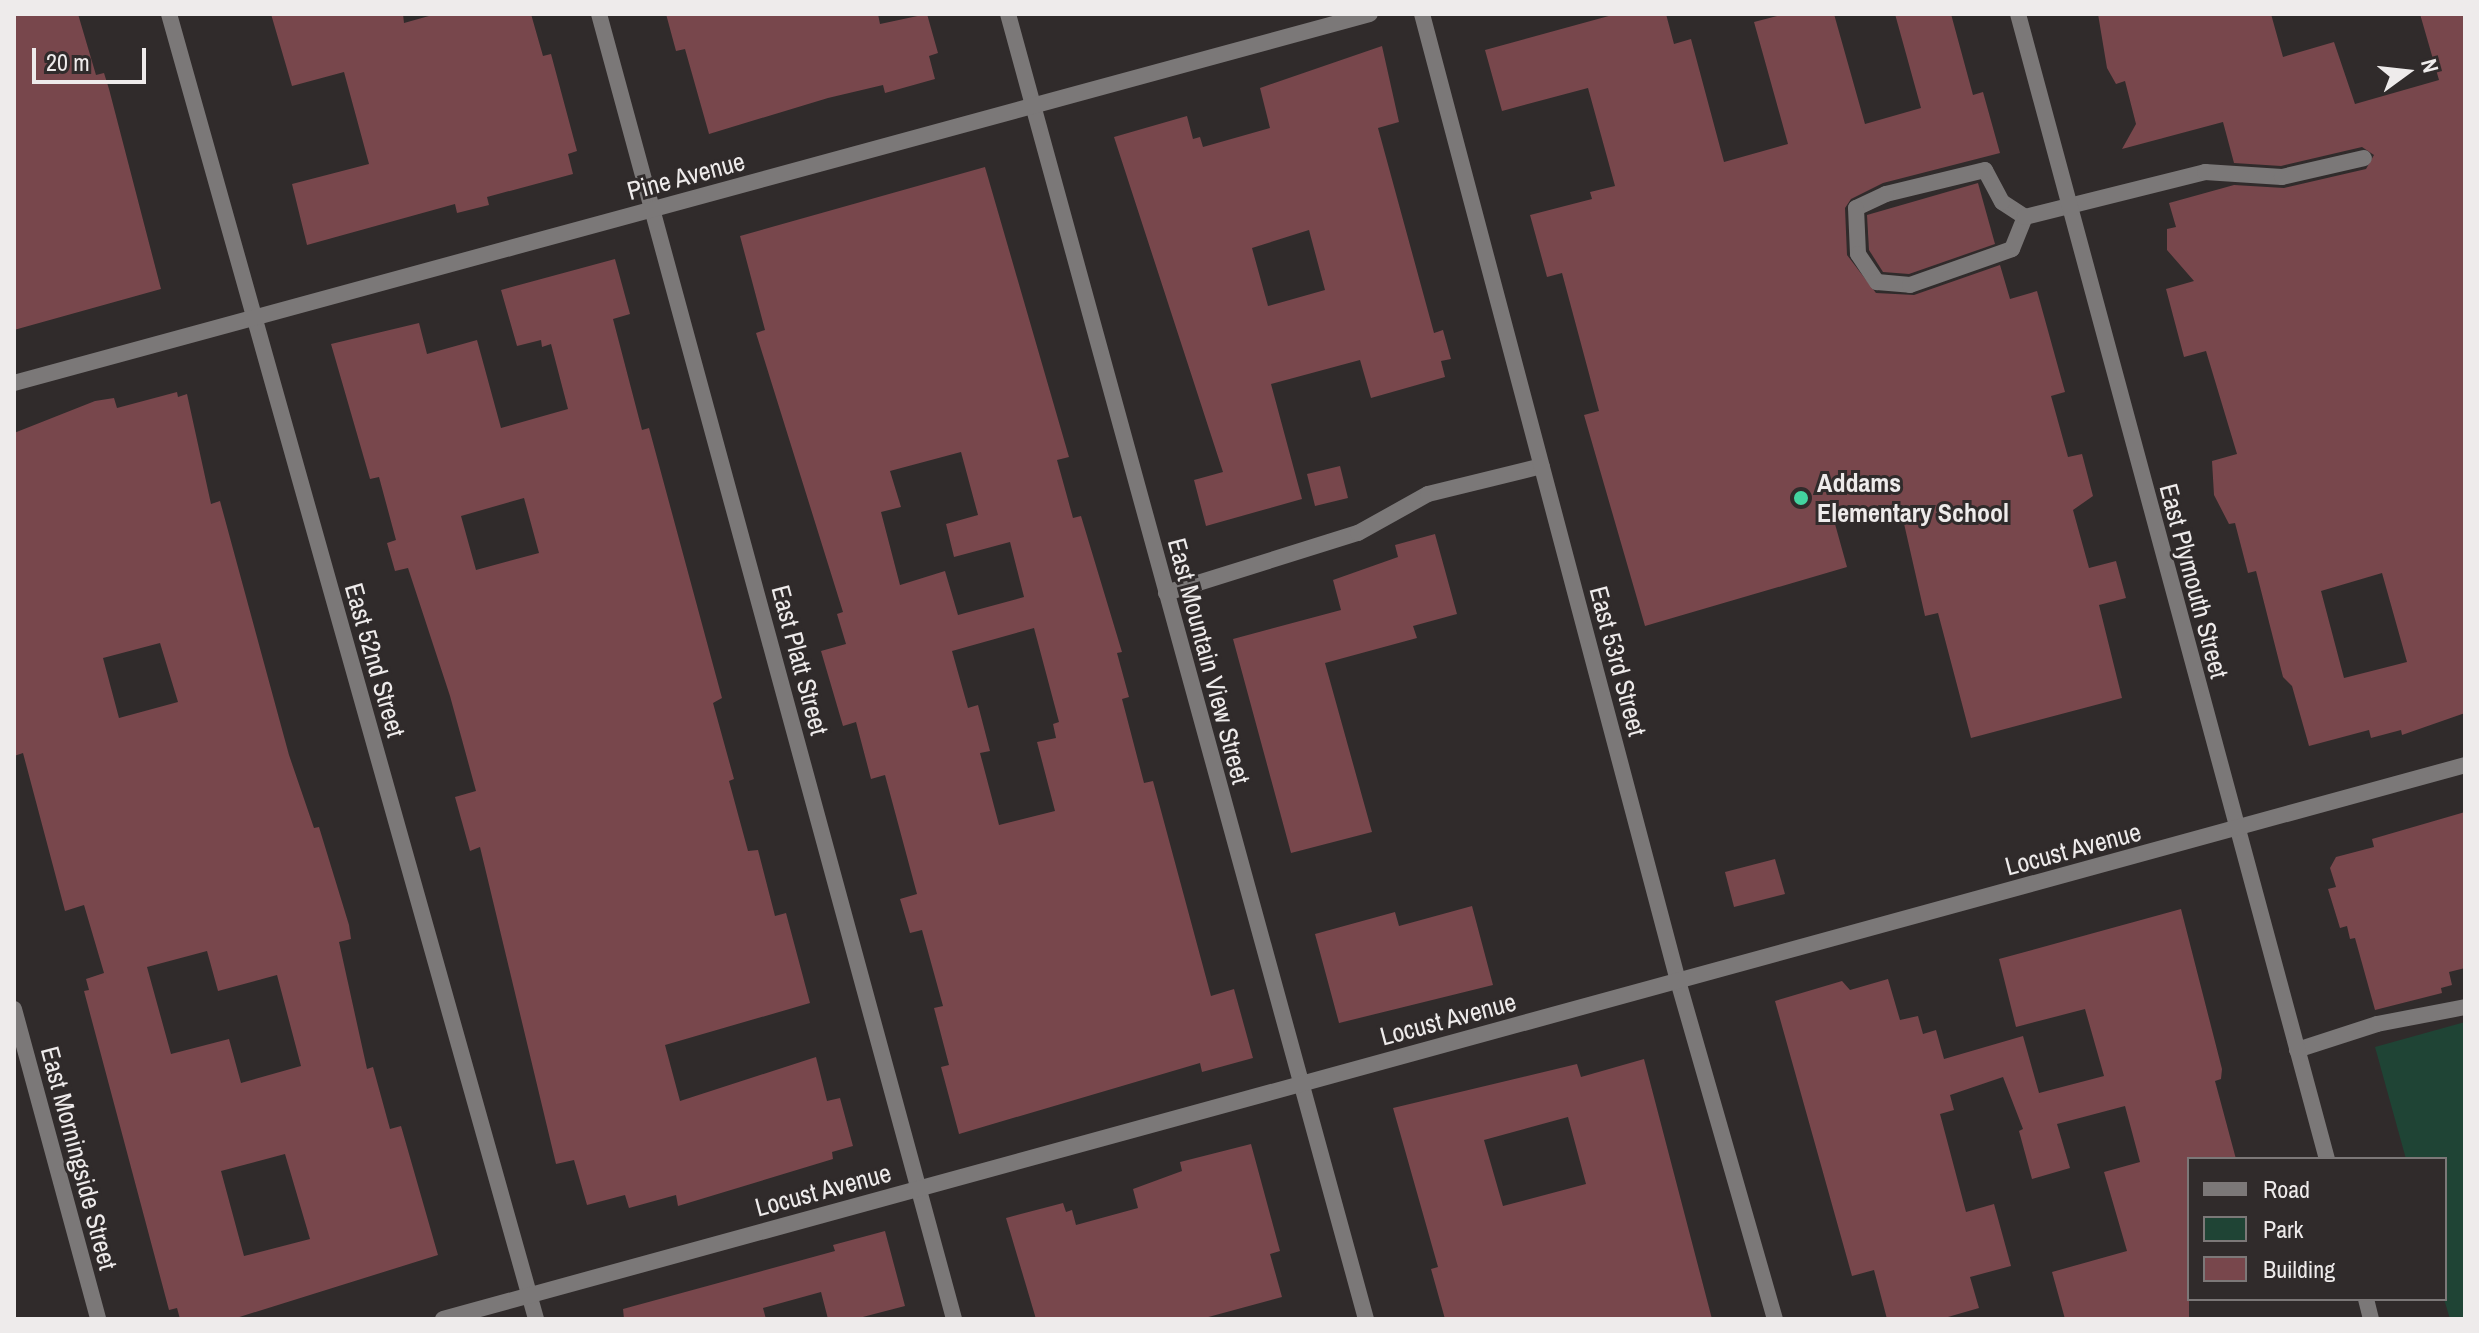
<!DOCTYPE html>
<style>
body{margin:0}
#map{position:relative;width:2479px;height:1333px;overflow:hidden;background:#302b2b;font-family:"Archivo Narrow",sans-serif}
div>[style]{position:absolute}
.green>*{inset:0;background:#1f4435}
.building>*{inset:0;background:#78474c}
.lane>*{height:16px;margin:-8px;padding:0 8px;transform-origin:8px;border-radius:8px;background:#7b7878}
.street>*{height:16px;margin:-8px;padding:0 8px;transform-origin:8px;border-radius:8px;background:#7b7878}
.dots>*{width:22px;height:22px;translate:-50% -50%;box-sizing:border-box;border:4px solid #302b2b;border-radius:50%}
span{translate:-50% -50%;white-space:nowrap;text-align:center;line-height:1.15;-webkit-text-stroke:6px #302b2b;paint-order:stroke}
.street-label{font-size:26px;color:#eeebeb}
.poi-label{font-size:26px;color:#eeebeb;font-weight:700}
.left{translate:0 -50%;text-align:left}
.frame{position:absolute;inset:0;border:16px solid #eeebeb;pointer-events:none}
.legend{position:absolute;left:2187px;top:1157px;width:260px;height:144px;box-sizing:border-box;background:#302b2b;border:2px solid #7c7878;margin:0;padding:10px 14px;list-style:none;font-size:24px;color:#eeebeb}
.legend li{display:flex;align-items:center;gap:16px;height:40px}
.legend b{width:40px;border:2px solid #7c7878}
.north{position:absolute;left:2367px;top:32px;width:80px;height:80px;-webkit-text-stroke:6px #302b2b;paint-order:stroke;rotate:75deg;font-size:22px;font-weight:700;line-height:32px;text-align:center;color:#eeebeb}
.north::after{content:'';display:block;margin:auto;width:28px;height:36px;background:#eeebeb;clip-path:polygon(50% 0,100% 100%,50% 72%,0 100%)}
.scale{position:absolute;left:32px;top:48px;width:114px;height:36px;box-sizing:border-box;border:4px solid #eeebeb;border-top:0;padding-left:10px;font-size:24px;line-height:28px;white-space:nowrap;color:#eeebeb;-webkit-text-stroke:6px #302b2b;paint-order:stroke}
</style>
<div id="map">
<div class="green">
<div style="clip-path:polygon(2465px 1022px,2465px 1319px,2450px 1319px,2444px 1299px,2445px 1159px,2406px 1159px,2375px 1047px)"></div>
</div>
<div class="building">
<div style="clip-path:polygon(14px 14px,78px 14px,96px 75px,104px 73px,109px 89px,161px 289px,14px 330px)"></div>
<div style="clip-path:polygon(271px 14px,403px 14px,404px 23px,436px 14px,531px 14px,543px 56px,551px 54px,577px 151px,568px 154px,573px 174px,487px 197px,489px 205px,457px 213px,455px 204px,307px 245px,292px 184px,369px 164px,344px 72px,292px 86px)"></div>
<div style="clip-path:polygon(666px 14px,878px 14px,880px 24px,927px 14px,938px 53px,929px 56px,935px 79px,885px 93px,883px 85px,828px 98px,709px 134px,685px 49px,676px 51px)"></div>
<div style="clip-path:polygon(1616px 14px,1666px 14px,1674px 44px,1691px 39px,1724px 162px,1788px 144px,1754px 22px,1785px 14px,1834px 14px,1865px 124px,1921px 108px,1895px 14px,1951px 14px,1973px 95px,1983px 92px,2000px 153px,1883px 183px,1851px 199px,1845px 208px,1847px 255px,1876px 293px,1914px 295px,2000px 265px,2010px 299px,2037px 291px,2065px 392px,2051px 396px,2068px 457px,2082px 454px,2093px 496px,2073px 510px,2089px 568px,2116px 561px,2126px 598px,2099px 605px,2122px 698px,1971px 738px,1938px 613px,1925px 616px,1900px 506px,1835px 524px,1847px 567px,1645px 626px,1584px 415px,1599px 411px,1562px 273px,1547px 277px,1530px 215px,1592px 199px,1590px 192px,1615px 186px,1588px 88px,1502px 111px,1485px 50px)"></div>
<div style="clip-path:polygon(evenodd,2098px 14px,2271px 14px,2283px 57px,2334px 42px,2355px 104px,2439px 80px,2420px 14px,2465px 14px,2465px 713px,2402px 735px,2401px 730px,2371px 738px,2369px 730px,2309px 746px,2292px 686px,2283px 677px,2256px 571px,2248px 573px,2235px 523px,2229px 524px,2214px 495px,2212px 461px,2237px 454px,2206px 351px,2184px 357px,2166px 289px,2194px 281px,2167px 250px,2167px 229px,2176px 227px,2169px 203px,2234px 185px,2284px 188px,2366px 169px,2374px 155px,2362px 147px,2281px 166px,2234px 163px,2223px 122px,2122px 149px,2136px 124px,2125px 81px,2116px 84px,2107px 68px,2098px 14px,2382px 573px,2407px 662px,2344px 678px,2321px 591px,2382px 573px)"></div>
<div style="clip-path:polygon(evenodd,1382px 46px,1399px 122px,1378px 128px,1434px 333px,1443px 330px,1451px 359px,1441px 361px,1445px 377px,1371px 398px,1360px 360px,1271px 384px,1302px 499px,1206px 526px,1194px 480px,1223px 472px,1114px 137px,1187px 116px,1193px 139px,1200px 137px,1203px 147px,1270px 128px,1260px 88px,1382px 46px,1309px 230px,1325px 290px,1268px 306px,1252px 248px,1309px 230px)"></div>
<div style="clip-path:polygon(evenodd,985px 167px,1069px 457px,1057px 460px,1073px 518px,1081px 516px,1122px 652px,1117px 653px,1129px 697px,1122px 699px,1144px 783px,1153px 781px,1211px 996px,1234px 989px,1253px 1058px,1202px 1072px,1200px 1063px,959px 1134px,941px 1067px,949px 1065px,934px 1008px,943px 1006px,922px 930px,910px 933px,900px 899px,917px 894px,885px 775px,871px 779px,856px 722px,843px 726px,821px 651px,846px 644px,837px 614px,843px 612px,756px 333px,765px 330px,740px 236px,985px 167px,961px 452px,978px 515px,946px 524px,954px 557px,1010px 542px,1024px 597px,958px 615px,945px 571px,900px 585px,881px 512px,901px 507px,890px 471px,961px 452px,985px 167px,1034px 628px,1059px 722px,1053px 724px,1056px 738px,1037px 742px,1055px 811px,999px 825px,980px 753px,990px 751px,978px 705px,968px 708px,952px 651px,1034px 628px)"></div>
<div style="clip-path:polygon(1978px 183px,1995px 244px,1909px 274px,1883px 272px,1869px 250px,1867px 215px)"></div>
<div style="clip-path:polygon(evenodd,615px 259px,630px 314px,613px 319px,642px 430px,649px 428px,722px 698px,713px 703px,734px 779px,729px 781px,748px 851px,758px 850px,775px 916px,786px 913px,810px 1003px,665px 1045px,680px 1101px,816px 1057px,827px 1101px,840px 1098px,853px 1146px,832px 1152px,833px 1159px,678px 1206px,676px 1195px,629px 1208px,625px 1195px,587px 1205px,574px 1160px,556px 1164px,480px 847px,470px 851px,455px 797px,476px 791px,450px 696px,408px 568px,395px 571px,387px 543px,396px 540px,379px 477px,370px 479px,331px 344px,419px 323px,427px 354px,477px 340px,501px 428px,568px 409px,551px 344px,542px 347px,541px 340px,517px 346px,501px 290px,615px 259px,524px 498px,539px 553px,476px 570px,461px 516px,524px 498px)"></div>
<div style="clip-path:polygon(evenodd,177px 392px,178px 397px,187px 394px,211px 504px,220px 501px,289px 755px,314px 828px,319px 827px,349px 925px,351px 939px,339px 942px,367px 1069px,373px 1067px,390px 1129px,401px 1126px,438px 1255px,233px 1319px,180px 1319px,177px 1308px,169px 1310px,84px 991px,89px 990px,86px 979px,104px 973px,84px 905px,65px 911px,23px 753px,14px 756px,14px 433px,95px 401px,114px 398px,117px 408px,177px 392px,160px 643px,178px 702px,119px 718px,103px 658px,160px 643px,177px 392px,207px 951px,218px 991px,277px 975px,301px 1066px,241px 1083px,229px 1039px,171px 1054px,147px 967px,207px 951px,177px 392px,285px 1154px,310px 1239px,244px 1256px,221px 1171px,285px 1154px)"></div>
<div style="clip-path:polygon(1340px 466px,1348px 498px,1315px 506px,1307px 474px)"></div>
<div style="clip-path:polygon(1435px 534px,1457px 614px,1413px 626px,1417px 638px,1325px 663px,1372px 832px,1291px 853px,1233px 639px,1341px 610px,1333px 580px,1398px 557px,1395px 545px)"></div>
<div style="clip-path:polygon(2465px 812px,2465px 968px,2449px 972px,2452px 985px,2441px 988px,2442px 993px,2375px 1010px,2355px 938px,2350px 939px,2347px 926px,2340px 928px,2328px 889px,2336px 887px,2330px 868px,2336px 857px,2374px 847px,2372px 839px)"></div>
<div style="clip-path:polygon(1775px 859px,1785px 894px,1734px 907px,1725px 872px)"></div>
<div style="clip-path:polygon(1472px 906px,1493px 985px,1339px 1023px,1315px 934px,1395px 912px,1399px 926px)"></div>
<div style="clip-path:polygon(2181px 909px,2222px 1069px,2221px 1079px,2215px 1081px,2236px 1159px,2189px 1159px,2189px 1319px,2065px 1319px,2052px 1272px,2127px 1251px,2104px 1172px,2140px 1162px,2125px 1106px,2057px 1124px,2070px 1168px,2032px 1179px,2019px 1131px,2023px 1129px,2003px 1077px,1950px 1095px,1954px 1110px,1940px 1114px,1966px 1212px,1994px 1204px,2011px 1266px,1970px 1277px,1979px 1308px,1941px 1319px,1887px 1319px,1874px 1270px,1852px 1276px,1775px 1001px,1842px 981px,1850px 990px,1888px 979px,1900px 1020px,1918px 1016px,1923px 1034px,1936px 1030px,1944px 1059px,2023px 1036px,2039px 1093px,2104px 1076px,2085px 1009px,2016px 1027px,1999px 959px)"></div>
<div style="clip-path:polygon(evenodd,1644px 1059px,1712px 1319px,1445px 1319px,1431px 1269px,1438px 1267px,1393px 1108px,1577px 1064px,1581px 1077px,1644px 1059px,1568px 1117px,1586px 1184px,1503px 1206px,1484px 1140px,1568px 1117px)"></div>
<div style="clip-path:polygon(1251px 1144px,1280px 1251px,1270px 1254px,1282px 1297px,1201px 1319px,1036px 1319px,1006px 1218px,1063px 1203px,1066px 1212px,1072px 1210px,1076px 1225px,1138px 1208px,1133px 1189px,1182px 1171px,1180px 1162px)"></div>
<div style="clip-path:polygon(885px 1231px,905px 1306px,855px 1319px,828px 1319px,821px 1292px,763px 1308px,766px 1319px,624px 1319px,623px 1309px,835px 1251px,833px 1245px)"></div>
</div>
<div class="lane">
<div style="left:2025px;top:217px;width:27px;rotate:-147deg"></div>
<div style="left:2002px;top:202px;width:36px;rotate:-118deg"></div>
<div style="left:1985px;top:170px;width:102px;rotate:166.4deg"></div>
<div style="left:1886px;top:194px;width:33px;rotate:155deg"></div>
<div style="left:1856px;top:208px;width:46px;rotate:87.5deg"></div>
<div style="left:1858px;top:254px;width:34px;rotate:56deg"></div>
<div style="left:1877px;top:282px;width:33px;rotate:5deg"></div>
<div style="left:1910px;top:285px;width:108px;rotate:-19.4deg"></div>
<div style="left:2012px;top:249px;width:35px;rotate:-68deg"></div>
<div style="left:2025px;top:217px;width:186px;rotate:-14deg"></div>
<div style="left:2205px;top:172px;width:77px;rotate:3.7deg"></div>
<div style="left:2282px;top:177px;width:84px;rotate:-13deg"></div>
<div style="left:1166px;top:593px;width:201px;rotate:-17.4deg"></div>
<div style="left:1358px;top:533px;width:80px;rotate:-29.1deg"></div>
<div style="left:1428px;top:494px;width:117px;rotate:-13.8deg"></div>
<div style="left:2297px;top:1050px;width:84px;rotate:-18deg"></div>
<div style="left:2377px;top:1024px;width:90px;rotate:-10.9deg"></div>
</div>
<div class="street">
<div style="left:169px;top:14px;width:1356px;rotate:74.29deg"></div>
<div style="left:599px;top:14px;width:1352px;rotate:74.78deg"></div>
<div style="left:1008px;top:14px;width:1353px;rotate:74.66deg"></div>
<div style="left:1422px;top:14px;width:1000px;rotate:75.17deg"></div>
<div style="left:1678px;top:981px;width:352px;rotate:74deg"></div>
<div style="left:2018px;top:14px;width:1186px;rotate:74.9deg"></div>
<div style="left:14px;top:383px;width:1405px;rotate:-15.22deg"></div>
<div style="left:14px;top:1009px;width:321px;rotate:74.8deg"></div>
<div style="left:2366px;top:1299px;width:21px;rotate:76deg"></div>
<div style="left:443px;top:1319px;width:2097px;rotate:-15.32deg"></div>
</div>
<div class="dots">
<div style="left:1801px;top:498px;background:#43d4a0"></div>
</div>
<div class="street-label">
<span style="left:686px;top:176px;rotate:-15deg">Pine Avenue</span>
<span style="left:2194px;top:581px;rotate:75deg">East Plymouth Street</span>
<span style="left:375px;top:660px;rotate:74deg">East 52nd Street</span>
<span style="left:800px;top:660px;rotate:75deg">East Platt Street</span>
<span style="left:1209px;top:661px;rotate:75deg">East Mountain View Street</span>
<span style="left:1618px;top:661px;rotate:75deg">East 53rd Street</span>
<span style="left:2073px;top:849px;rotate:-15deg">Locust Avenue</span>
<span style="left:1448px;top:1019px;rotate:-15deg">Locust Avenue</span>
<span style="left:79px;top:1158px;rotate:75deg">East Morningside Street</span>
<span style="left:823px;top:1190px;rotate:-15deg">Locust Avenue</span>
</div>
<div class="poi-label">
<span class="left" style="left:1817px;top:498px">Addams<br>Elementary School</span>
</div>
<div class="frame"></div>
<ul class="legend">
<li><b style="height:10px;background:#7b7878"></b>Road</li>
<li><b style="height:22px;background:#1f4435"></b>Park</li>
<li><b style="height:22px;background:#78474c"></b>Building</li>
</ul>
<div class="north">N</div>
<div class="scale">20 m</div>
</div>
